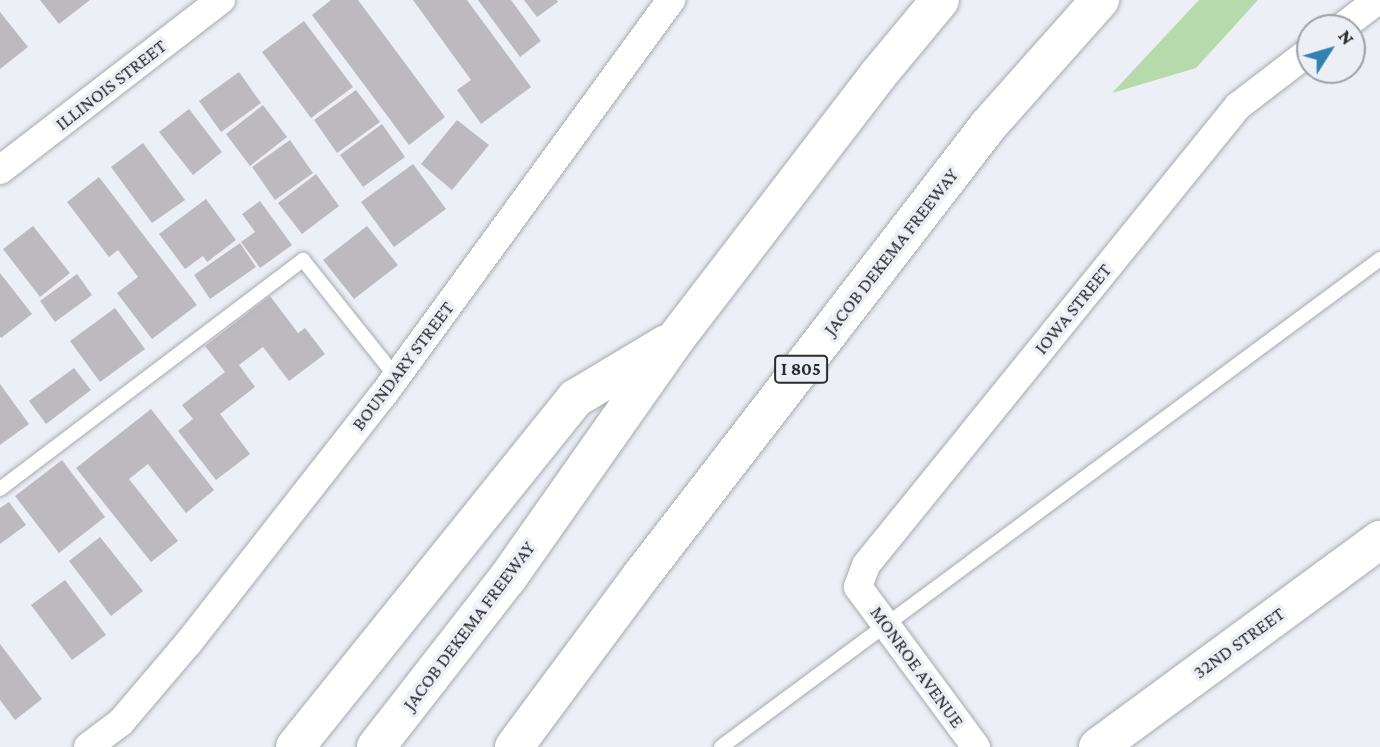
<!DOCTYPE html>
<style>
body{margin:0}
#map{position:relative;width:1380px;height:747px;overflow:hidden;background:#eceff5;font-family:"Crimson Pro",serif}
div>[style]{position:absolute}
.green>*{inset:0;background:#b6daac}
.building>*{inset:0;background:#bdbabf}
.roads{filter:drop-shadow(0 0 2px #a7aaaf) drop-shadow(0 0 2px #a7aaaf)}
.lane>*{height:14px;margin:-7px;padding:0 7px;transform-origin:7px;border-radius:7px;background:#fff}
.street>*{height:28px;margin:-14px;padding:0 14px;transform-origin:14px;border-radius:14px;background:#fff}
.secondary>*{height:38px;margin:-19px;padding:0 19px;transform-origin:19px;border-radius:19px;background:#fff}
.highway>*{height:38px;margin:-19px;padding:0 19px;transform-origin:19px;border-radius:19px;background:#fff}
span{translate:-50% -50%;white-space:nowrap;text-align:center;line-height:1.15;-webkit-text-stroke:7px #eceff5;paint-order:stroke}
.shield-label span{padding:2px 5px;background:#eceff5;border:2px solid;border-radius:5px;-webkit-text-stroke-width:0}
.shield-label{font-size:18px;color:#2a2b2d;font-weight:700}
.street-label{font-size:19px;color:#2a2b2d}
.north{position:absolute;left:1296px;top:14px;width:70px;height:70px;box-sizing:border-box;background:#eceff5;border:2px solid #9ea1a5;border-radius:50%;rotate:53deg;font-size:19px;font-weight:700;line-height:28px;text-align:center;color:#2a2b2d}
.north::after{content:'';display:block;margin:auto;width:24px;height:32px;background:#3182b3;clip-path:polygon(50% 0,100% 100%,50% 72%,0 100%)}
</style>
<div id="map">
<div class="green">
<div style="clip-path:polygon(1199px 0,1258px 0,1196px 68px,1112px 93px)"></div>
</div>
<div class="building">
<div style="clip-path:polygon(40px 0,90px 0,59px 24px)"></div>
<div style="clip-path:polygon(331px 0,358px 0,445px 117px,409px 145px,312px 15px)"></div>
<div style="clip-path:polygon(413px 0,467px 0,531px 87px,481px 124px,457px 90px,471px 80px)"></div>
<div style="clip-path:polygon(478px 0,511px 0,541px 41px,520px 57px)"></div>
<div style="clip-path:polygon(524px 0,557px 0,558px 2px,537px 17px)"></div>
<div style="clip-path:polygon(0 12px,28px 47px,0 69px)"></div>
<div style="clip-path:polygon(304px 21px,353px 87px,311px 118px,262px 52px)"></div>
<div style="clip-path:polygon(239px 72px,261px 103px,221px 132px,199px 101px)"></div>
<div style="clip-path:polygon(356px 90px,380px 122px,337px 153px,314px 120px)"></div>
<div style="clip-path:polygon(263px 105px,287px 137px,250px 166px,226px 134px)"></div>
<div style="clip-path:polygon(189px 109px,222px 152px,193px 175px,159px 132px)"></div>
<div style="clip-path:polygon(457px 120px,489px 145px,452px 190px,421px 164px)"></div>
<div style="clip-path:polygon(382px 124px,405px 157px,363px 187px,340px 155px)"></div>
<div style="clip-path:polygon(290px 140px,313px 173px,275px 200px,252px 167px)"></div>
<div style="clip-path:polygon(143px 143px,185px 200px,152px 223px,111px 167px)"></div>
<div style="clip-path:polygon(413px 164px,446px 209px,394px 247px,361px 202px)"></div>
<div style="clip-path:polygon(316px 174px,339px 206px,302px 234px,278px 203px)"></div>
<div style="clip-path:polygon(99px 177px,197px 305px,152px 339px,117px 293px,138px 277px,118px 250px,109px 257px,67px 202px)"></div>
<div style="clip-path:polygon(206px 199px,236px 240px,207px 262px,203px 256px,185px 269px,159px 234px)"></div>
<div style="clip-path:polygon(260px 201px,292px 245px,260px 268px,241px 242px,255px 232px,242px 214px)"></div>
<div style="clip-path:polygon(33px 226px,70px 273px,40px 297px,3px 249px)"></div>
<div style="clip-path:polygon(367px 226px,398px 265px,354px 299px,323px 260px)"></div>
<div style="clip-path:polygon(240px 243px,256px 267px,210px 299px,194px 275px)"></div>
<div style="clip-path:polygon(0 273px,32px 314px,1px 338px,0 336px)"></div>
<div style="clip-path:polygon(77px 274px,92px 295px,55px 322px,40px 301px)"></div>
<div style="clip-path:polygon(270px 296px,298px 333px,305px 328px,325px 354px,289px 381px,263px 347px,239px 365px,255px 387px,220px 414px,250px 454px,216px 480px,178px 431px,193px 419px,182px 405px,225px 372px,205px 346px)"></div>
<div style="clip-path:polygon(115px 308px,145px 349px,100px 382px,70px 341px)"></div>
<div style="clip-path:polygon(74px 368px,91px 390px,46px 424px,29px 401px)"></div>
<div style="clip-path:polygon(0 384px,29px 424px,0 445px)"></div>
<div style="clip-path:polygon(151px 409px,214px 490px,186px 513px,148px 464px,129px 479px,178px 541px,151px 562px,76px 468px)"></div>
<div style="clip-path:polygon(62px 460px,105px 517px,59px 553px,15px 496px)"></div>
<div style="clip-path:polygon(9px 502px,26px 525px,0 544px,0 508px)"></div>
<div style="clip-path:polygon(100px 537px,143px 591px,111px 616px,69px 561px)"></div>
<div style="clip-path:polygon(65px 580px,106px 635px,72px 660px,31px 605px)"></div>
<div style="clip-path:polygon(0 644px,42px 699px,15px 720px,0 700px)"></div>
</div>
<div class="roads">
<div class="lane">
<div style="left:0;top:489px;width:380px;rotate:-37.1deg"></div>
<div style="left:303px;top:260px;width:149px;rotate:51.5deg"></div>
<div style="left:721px;top:747px;width:820px;rotate:-36.52deg"></div>
</div>
<div class="street">
<div style="left:1341px;top:28px;width:46px;rotate:-37.1deg"></div>
<div style="left:0;top:170px;width:279px;rotate:-37.6deg"></div>
<div style="left:88px;top:747px;width:41px;rotate:-37.1deg"></div>
<div style="left:121px;top:722px;width:105px;rotate:-49.6deg"></div>
<div style="left:189px;top:642px;width:314px;rotate:-51.9deg"></div>
<div style="left:383px;top:395px;width:489px;rotate:-53.9deg"></div>
<div style="left:976px;top:747px;width:199px;rotate:-126.4deg"></div>
<div style="left:858px;top:587px;width:23px;rotate:-70deg"></div>
<div style="left:866px;top:565px;width:591px;rotate:-50.98deg"></div>
<div style="left:1238px;top:106px;width:91px;rotate:-37.4deg"></div>
</div>
<div class="secondary">
<div style="left:1098px;top:747px;width:350px;rotate:-36.3deg"></div>
</div>
<div class="highway">
<div style="left:295px;top:747px;width:448px;rotate:-51.2deg"></div>
<div style="left:576px;top:398px;width:105px;rotate:-31deg"></div>
<div style="left:376px;top:747px;width:213px;rotate:-52.1deg"></div>
<div style="left:507px;top:579px;width:296px;rotate:-54.9deg"></div>
<div style="left:677px;top:337px;width:330px;rotate:-52.5deg"></div>
<div style="left:878px;top:75px;width:97px;rotate:-50.4deg"></div>
<div style="left:514px;top:747px;width:213px;rotate:-53.4deg"></div>
<div style="left:641px;top:576px;width:568px;rotate:-52.36deg"></div>
<div style="left:988px;top:126px;width:169px;rotate:-48.4deg"></div>
</div>
</div>
<div class="shield-label">
<span style="left:801px;top:369px">I 805</span>
</div>
<div class="street-label">
<span style="left:111px;top:85px;rotate:-38deg">ILLINOIS STREET</span>
<span style="left:891px;top:252px;rotate:-52deg">JACOB DEKEMA FREEWAY</span>
<span style="left:1073px;top:309px;rotate:-51deg">IOWA STREET</span>
<span style="left:403px;top:366px;rotate:-53deg">BOUNDARY STREET</span>
<span style="left:469px;top:626px;rotate:-53deg">JACOB DEKEMA FREEWAY</span>
<span style="left:1239px;top:643px;rotate:-36deg">32ND STREET</span>
<span style="left:917px;top:667px;rotate:54deg">MONROE AVENUE</span>
</div>
<div class="north">N</div>
</div>
